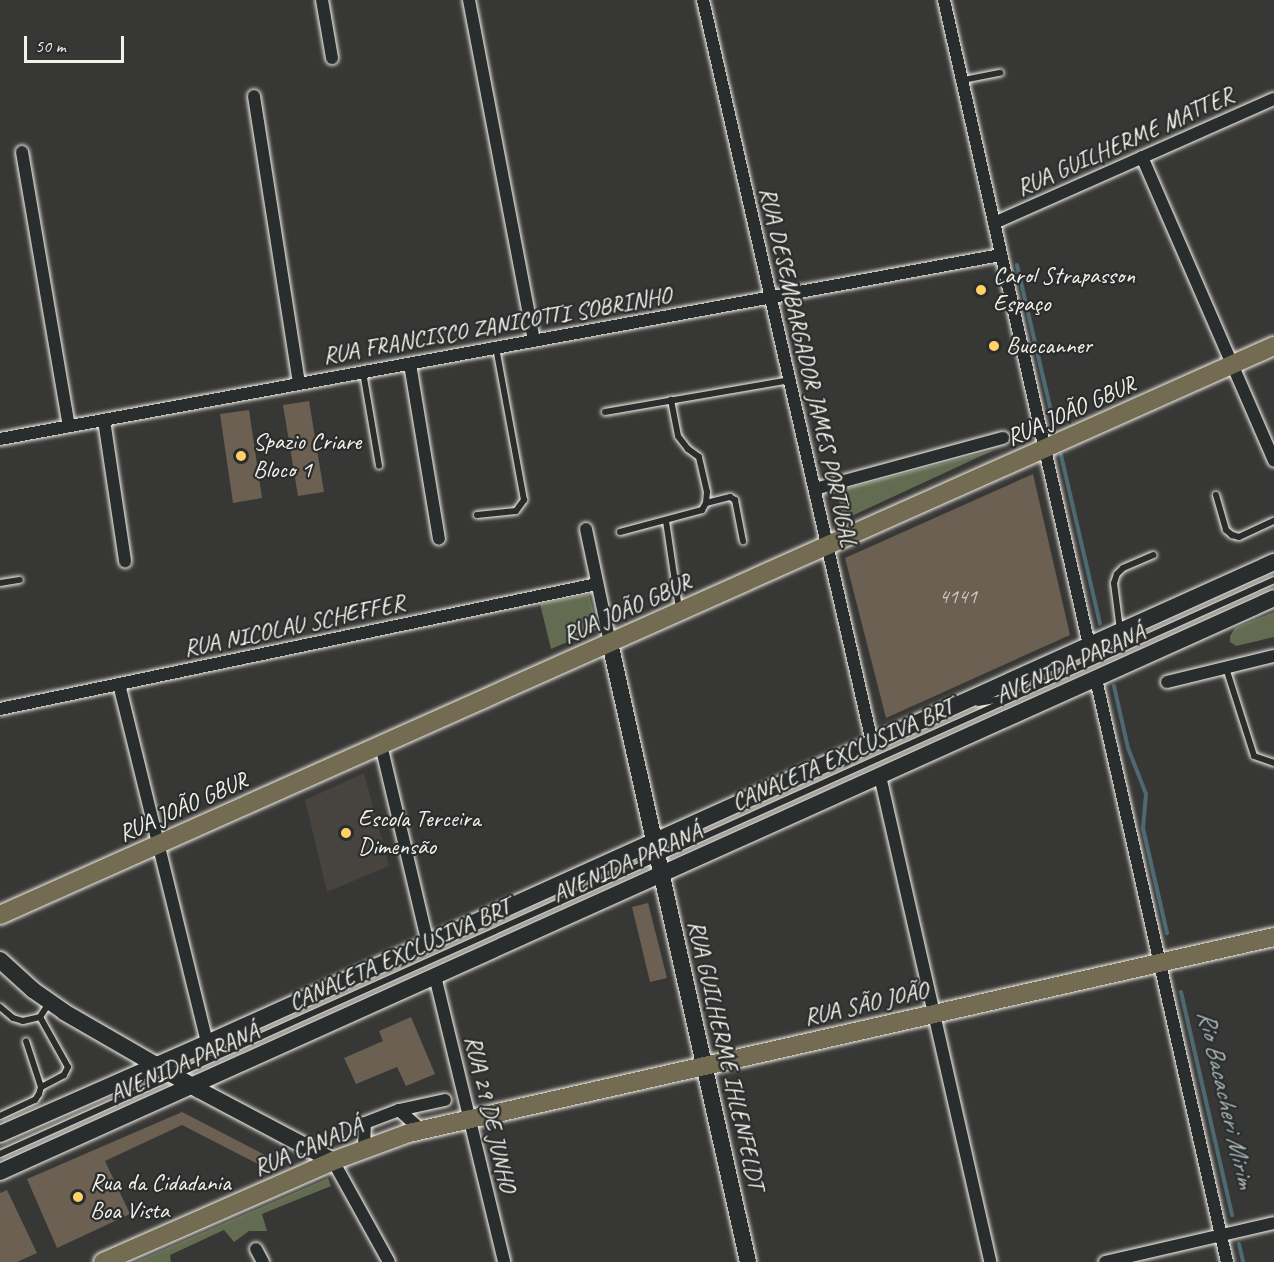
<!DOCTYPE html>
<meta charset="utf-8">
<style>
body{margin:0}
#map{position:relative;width:1274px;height:1262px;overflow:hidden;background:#373735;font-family:Caveat,sans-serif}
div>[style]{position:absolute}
.built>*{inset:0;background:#47433e}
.green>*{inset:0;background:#636b51}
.stream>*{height:4px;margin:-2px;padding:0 2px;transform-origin:2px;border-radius:2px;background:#4d6a72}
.building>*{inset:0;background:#6b6052}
.roads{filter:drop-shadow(0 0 2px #f4f1e8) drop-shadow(0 0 2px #f4f1e8)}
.lane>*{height:6px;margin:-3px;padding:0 3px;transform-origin:3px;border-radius:3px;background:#2a2d2e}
.street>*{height:12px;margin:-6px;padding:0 6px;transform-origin:6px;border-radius:6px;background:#2a2d2e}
.secondary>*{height:16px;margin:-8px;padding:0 8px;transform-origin:8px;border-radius:8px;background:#2a2d2e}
.primary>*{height:18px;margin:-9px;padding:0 9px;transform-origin:9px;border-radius:9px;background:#736b52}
.dots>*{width:16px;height:16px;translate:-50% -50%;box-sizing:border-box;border:3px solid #2a2d2e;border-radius:50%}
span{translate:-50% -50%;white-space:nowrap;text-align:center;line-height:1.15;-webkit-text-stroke:4.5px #2a2d2e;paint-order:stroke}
.number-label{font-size:21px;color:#d2cdc2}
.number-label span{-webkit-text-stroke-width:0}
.street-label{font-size:24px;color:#f4f1e8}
.poi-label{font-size:24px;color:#f4f1e8}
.left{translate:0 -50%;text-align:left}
.water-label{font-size:26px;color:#a9b4b3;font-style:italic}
.scale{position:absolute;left:24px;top:36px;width:100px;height:27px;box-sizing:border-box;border:3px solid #f4f1e8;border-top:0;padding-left:8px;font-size:18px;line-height:21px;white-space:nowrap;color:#f4f1e8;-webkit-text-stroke:4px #2a2d2e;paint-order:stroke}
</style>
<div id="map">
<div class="built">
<div style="clip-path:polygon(364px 773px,389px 866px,327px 892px,305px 800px)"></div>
</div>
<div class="green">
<div style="clip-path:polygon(994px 450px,843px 520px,837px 491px)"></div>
<div style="clip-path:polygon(589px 594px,598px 629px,551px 649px,540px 604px)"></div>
<div style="clip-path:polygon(1274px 612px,1274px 637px,1236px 646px,1230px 642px,1230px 636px,1235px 628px)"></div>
<div style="clip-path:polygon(328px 1178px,331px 1186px,262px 1214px,267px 1231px,249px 1231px,234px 1242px,224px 1230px,170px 1255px,171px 1262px,135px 1262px)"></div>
</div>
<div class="stream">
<div style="left:1017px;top:265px;width:155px;rotate:76.9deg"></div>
<div style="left:1061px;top:455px;width:173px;rotate:77deg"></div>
<div style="left:1114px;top:686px;width:64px;rotate:77.3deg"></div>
<div style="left:1128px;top:748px;width:49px;rotate:68.6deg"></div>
<div style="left:1146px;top:794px;width:34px;rotate:95deg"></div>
<div style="left:1143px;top:828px;width:108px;rotate:77.1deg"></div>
<div style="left:1181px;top:992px;width:229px;rotate:77.1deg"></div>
<div style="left:1239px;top:1244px;width:18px;rotate:77deg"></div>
</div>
<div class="building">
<div style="clip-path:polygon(309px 401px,324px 492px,298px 496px,283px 405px)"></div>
<div style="clip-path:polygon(249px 410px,262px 498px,233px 503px,220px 414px)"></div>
<div style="clip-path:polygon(1033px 474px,1070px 635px,886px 718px,845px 558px)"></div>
<div style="clip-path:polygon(648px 903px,667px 978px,650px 982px,632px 907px)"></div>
<div style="clip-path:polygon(411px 1017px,435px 1074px,406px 1086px,397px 1067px,356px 1084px,344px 1058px,383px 1041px,379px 1031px)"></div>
<div style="clip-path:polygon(182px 1112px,267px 1156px,262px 1166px,182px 1125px,105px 1161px,130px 1214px,57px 1248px,27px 1179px)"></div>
<div style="clip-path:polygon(7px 1190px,37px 1253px,17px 1262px,0 1262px,0 1193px)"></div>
</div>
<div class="roads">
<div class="lane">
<div style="left:963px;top:80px;width:38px;rotate:-11deg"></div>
<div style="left:363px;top:372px;width:95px;rotate:80.3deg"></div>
<div style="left:605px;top:412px;width:188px;rotate:-9.8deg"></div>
<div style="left:1216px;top:495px;width:36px;rotate:74deg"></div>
<div style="left:1226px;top:530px;width:8px;rotate:40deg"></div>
<div style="left:1232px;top:535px;width:7px;rotate:16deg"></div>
<div style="left:1239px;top:537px;width:38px;rotate:-25deg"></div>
<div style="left:706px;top:503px;width:25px;rotate:-14deg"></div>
<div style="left:730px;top:497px;width:6px;rotate:31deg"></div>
<div style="left:735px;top:500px;width:42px;rotate:79deg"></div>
<div style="left:477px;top:515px;width:39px;rotate:-6deg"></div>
<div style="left:516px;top:511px;width:14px;rotate:-54deg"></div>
<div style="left:524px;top:500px;width:155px;rotate:-100.4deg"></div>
<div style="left:666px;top:521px;width:89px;rotate:81.6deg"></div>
<div style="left:620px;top:532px;width:85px;rotate:-15deg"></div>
<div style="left:702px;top:510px;width:8px;rotate:-60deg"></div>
<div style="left:706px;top:503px;width:11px;rotate:-85deg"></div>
<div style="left:707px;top:492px;width:36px;rotate:-103deg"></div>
<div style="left:699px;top:457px;width:14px;rotate:-144deg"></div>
<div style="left:688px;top:449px;width:16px;rotate:-128deg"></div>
<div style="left:678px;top:436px;width:37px;rotate:-101deg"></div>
<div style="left:0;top:583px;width:20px;rotate:-9deg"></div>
<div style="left:1120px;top:630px;width:47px;rotate:-97.3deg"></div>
<div style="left:1114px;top:583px;width:9px;rotate:-72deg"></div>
<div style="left:1117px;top:574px;width:8px;rotate:-45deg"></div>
<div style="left:1123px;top:568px;width:33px;rotate:-23deg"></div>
<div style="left:1226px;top:668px;width:92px;rotate:72.3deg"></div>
<div style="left:1254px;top:756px;width:21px;rotate:19deg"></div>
<div style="left:978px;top:703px;width:29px;rotate:-10deg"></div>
<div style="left:0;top:1007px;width:17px;rotate:40deg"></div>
<div style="left:13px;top:1018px;width:10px;rotate:17deg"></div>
<div style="left:23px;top:1021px;width:17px;rotate:-13deg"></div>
<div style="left:40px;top:1017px;width:17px;rotate:-57deg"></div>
<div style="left:40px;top:1017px;width:57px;rotate:60.8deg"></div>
<div style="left:68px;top:1067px;width:9px;rotate:117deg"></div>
<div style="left:64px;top:1075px;width:26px;rotate:152deg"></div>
<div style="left:0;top:1116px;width:38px;rotate:-25deg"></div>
<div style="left:35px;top:1100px;width:7px;rotate:-56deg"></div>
<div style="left:39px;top:1094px;width:7px;rotate:-74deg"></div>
<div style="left:41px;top:1087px;width:48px;rotate:-108.1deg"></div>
<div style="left:0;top:1154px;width:1397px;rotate:-24.25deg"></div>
</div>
<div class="street">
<div style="left:322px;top:0;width:59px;rotate:80.2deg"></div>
<div style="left:469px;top:0;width:347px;rotate:79.2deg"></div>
<div style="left:703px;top:0;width:761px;rotate:77.17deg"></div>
<div style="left:944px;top:0;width:661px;rotate:77.33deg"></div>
<div style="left:254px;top:96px;width:291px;rotate:81.1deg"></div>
<div style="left:22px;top:152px;width:278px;rotate:80.3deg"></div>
<div style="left:1142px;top:157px;width:331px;rotate:66.5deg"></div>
<div style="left:994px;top:223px;width:306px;rotate:-23.9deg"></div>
<div style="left:410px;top:364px;width:177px;rotate:80.6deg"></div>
<div style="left:104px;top:420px;width:143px;rotate:81.5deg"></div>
<div style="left:0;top:439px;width:1018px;rotate:-10.42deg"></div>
<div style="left:815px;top:489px;width:195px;rotate:-15.2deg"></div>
<div style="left:586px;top:529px;width:116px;rotate:78.1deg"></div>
<div style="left:1096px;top:679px;width:598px;rotate:77.34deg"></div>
<div style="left:1167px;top:682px;width:110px;rotate:-13.7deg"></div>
<div style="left:119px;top:684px;width:370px;rotate:76.2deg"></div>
<div style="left:0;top:709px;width:610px;rotate:-11.83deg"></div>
<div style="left:381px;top:745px;width:204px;rotate:76.7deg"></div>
<div style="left:880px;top:776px;width:498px;rotate:77.2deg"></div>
<div style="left:435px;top:976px;width:294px;rotate:76.4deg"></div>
<div style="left:399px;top:1110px;width:30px;rotate:42deg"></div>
<div style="left:364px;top:1149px;width:26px;rotate:-88deg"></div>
<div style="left:365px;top:1123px;width:36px;rotate:-21deg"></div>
<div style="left:399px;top:1110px;width:47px;rotate:-12.3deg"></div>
<div style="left:333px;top:1161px;width:115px;rotate:61deg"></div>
<div style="left:256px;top:1249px;width:15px;rotate:62deg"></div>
<div style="left:1105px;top:1262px;width:173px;rotate:-13deg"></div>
</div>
<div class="secondary">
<div style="left:610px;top:643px;width:634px;rotate:77.43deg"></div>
<div style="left:0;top:960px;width:45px;rotate:42.3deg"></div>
<div style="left:33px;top:990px;width:38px;rotate:35deg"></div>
<div style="left:64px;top:1012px;width:156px;rotate:30deg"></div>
<div style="left:199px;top:1090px;width:152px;rotate:27.9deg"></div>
<div style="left:0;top:1134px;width:226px;rotate:-23.7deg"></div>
<div style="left:207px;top:1043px;width:1170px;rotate:-24.27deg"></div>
<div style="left:0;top:1172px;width:1397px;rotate:-24.25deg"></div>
</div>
<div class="primary">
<div style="left:0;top:915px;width:1395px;rotate:-24.07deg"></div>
<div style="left:103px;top:1262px;width:251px;rotate:-23.7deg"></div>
<div style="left:333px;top:1161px;width:81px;rotate:-20.2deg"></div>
<div style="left:409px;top:1133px;width:887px;rotate:-12.77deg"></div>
</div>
</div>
<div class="dots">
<div style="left:981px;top:290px;background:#ffd166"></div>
<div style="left:994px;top:346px;background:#ffd166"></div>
<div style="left:241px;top:456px;background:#ffd166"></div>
<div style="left:346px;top:833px;background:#ffd166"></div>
<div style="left:78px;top:1197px;background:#ffd166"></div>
</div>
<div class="number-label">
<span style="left:958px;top:596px">4141</span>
</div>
<div class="street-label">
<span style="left:1125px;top:142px;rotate:-24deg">RUA GUILHERME MATTER</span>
<span style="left:497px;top:326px;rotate:-10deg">RUA FRANCISCO ZANICOTTI SOBRINHO</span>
<span style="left:808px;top:367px;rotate:77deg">RUA DESEMBARGADOR JAMES PORTUGAL</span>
<span style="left:1071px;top:411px;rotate:-24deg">RUA JOÃO GBUR</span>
<span style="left:627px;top:609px;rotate:-24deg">RUA JOÃO GBUR</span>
<span style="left:294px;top:626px;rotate:-12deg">RUA NICOLAU SCHEFFER</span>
<span style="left:1070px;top:664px;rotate:-24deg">AVENIDA PARANÁ</span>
<span style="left:843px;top:755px;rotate:-24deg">CANALETA EXCLUSIVA BRT</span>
<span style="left:183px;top:807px;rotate:-24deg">RUA JOÃO GBUR</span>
<span style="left:627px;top:863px;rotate:-24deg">AVENIDA PARANÁ</span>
<span style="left:400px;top:955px;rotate:-24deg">CANALETA EXCLUSIVA BRT</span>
<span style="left:866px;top:1004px;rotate:-13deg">RUA SÃO JOÃO</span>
<span style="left:726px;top:1055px;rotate:77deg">RUA GUILHERME IHLENFELDT</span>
<span style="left:184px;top:1063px;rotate:-24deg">AVENIDA PARANÁ</span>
<span style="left:490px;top:1114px;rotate:77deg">RUA 29 DE JUNHO</span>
<span style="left:308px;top:1147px;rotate:-23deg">RUA CANADÁ</span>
</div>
<div class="poi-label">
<span class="left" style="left:993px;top:290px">Carol Strapasson<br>Espaço</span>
<span class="left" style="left:1006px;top:346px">Buccanner</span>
<span class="left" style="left:253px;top:456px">Spazio Criare<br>Bloco 1</span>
<span class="left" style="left:358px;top:833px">Escola Terceira<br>Dimensão</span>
<span class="left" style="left:90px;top:1197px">Rua da Cidadania<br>Boa Vista</span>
</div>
<div class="water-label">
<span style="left:1226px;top:1099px;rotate:77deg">Rio Bacacheri Mirim</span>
</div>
<div class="scale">50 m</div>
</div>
